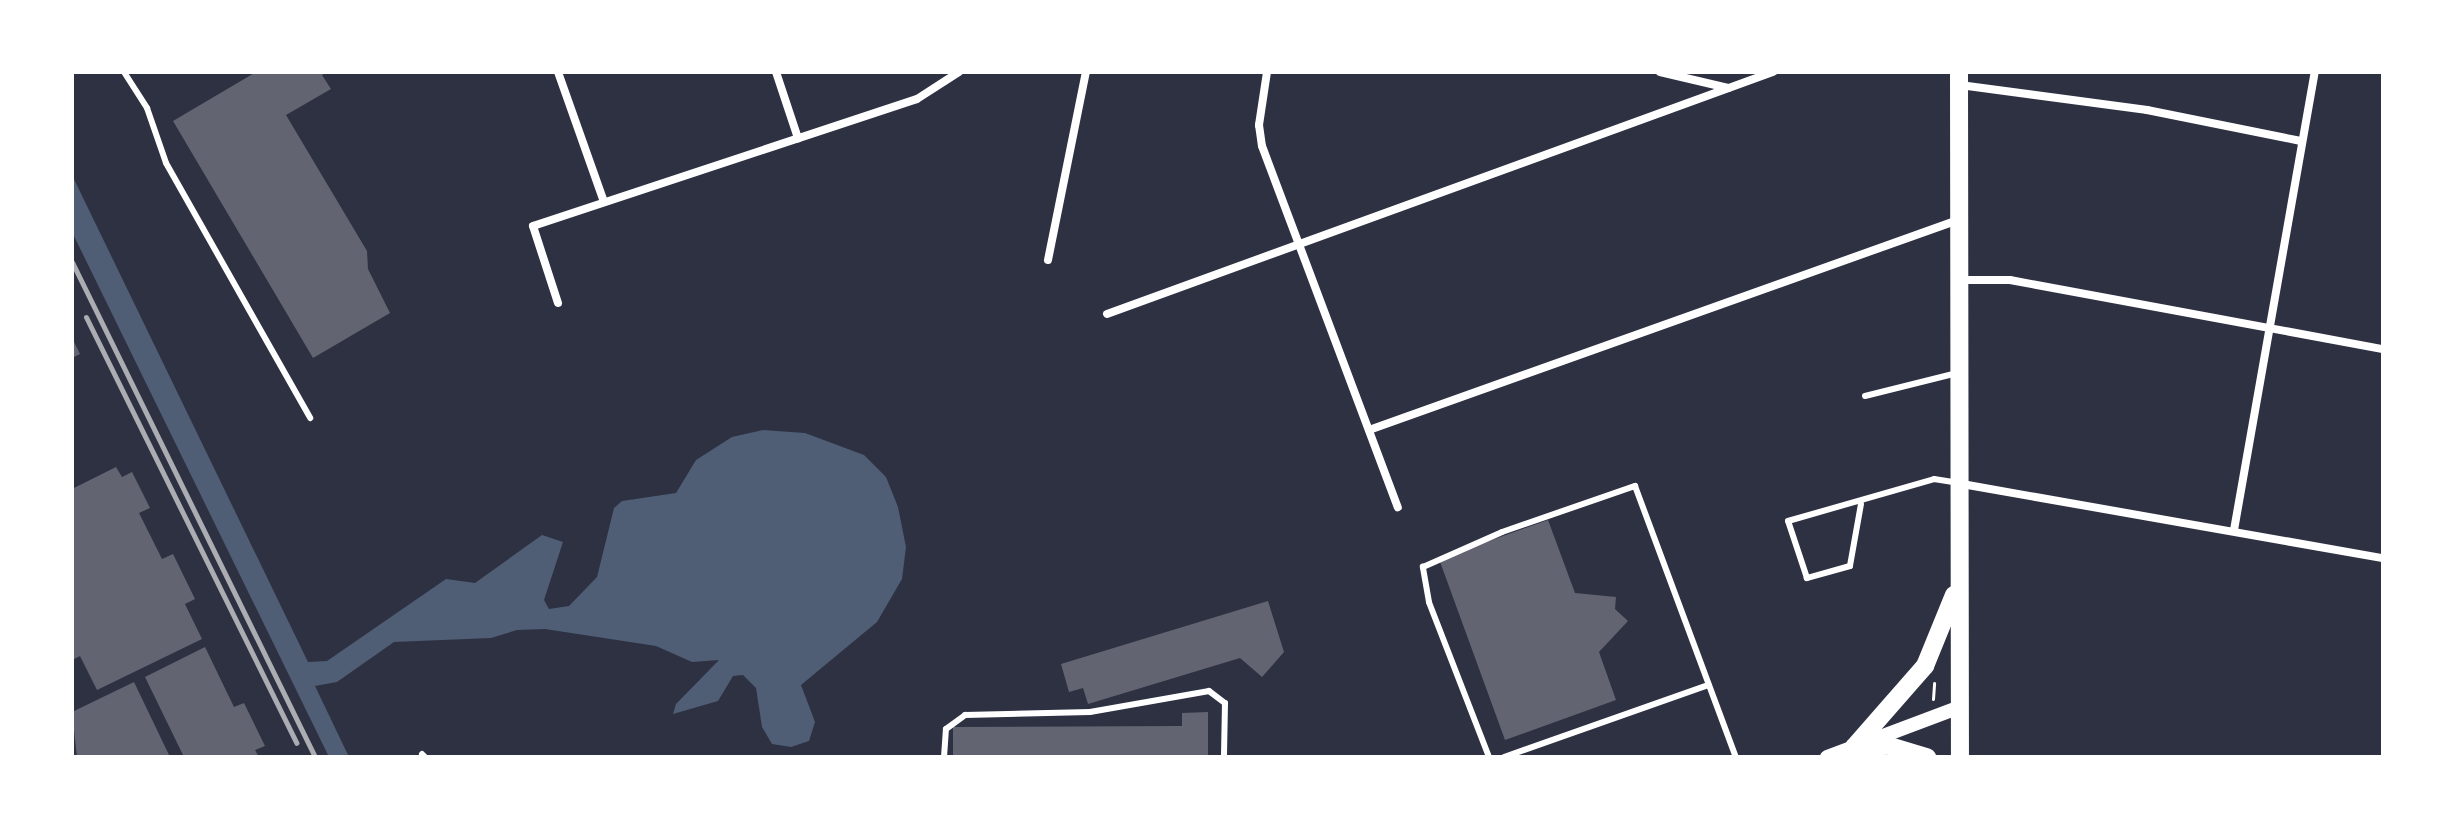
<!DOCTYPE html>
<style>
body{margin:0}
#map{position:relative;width:2455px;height:829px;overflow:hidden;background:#2d3142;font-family:"DejaVu Sans",sans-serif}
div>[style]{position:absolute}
.water>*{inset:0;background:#4f5d75}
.building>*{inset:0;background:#626471}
.path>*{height:3px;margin:-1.5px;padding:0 1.5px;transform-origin:1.5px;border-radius:1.5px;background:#fff}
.service>*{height:6px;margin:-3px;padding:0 3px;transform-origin:3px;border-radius:3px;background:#fff}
.minor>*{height:8px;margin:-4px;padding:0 4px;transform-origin:4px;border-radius:4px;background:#fff}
.tertiary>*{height:14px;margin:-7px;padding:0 7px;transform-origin:7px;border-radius:7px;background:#fff}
.primary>*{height:18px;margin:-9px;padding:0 9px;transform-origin:9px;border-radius:9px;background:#fff}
.rail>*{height:5px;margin:-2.5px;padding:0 2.5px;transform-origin:2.5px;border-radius:2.5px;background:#abadb3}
span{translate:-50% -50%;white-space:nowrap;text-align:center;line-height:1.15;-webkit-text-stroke:6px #fff;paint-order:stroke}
.frame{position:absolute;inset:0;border:74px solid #fff;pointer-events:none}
</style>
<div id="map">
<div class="water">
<div style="clip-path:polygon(72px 175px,308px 662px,327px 661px,446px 579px,475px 583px,542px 535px,563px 542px,544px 600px,549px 609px,569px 606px,597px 577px,614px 508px,622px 501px,676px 493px,696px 460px,732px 437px,763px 430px,805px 433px,864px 455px,886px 477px,898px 507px,906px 547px,902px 579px,877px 622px,801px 685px,815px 722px,809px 741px,791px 747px,772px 744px,762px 727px,756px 688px,743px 675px,733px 676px,718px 701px,673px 714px,676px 704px,719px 660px,692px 662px,656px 646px,545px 629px,517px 630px,491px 638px,394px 642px,337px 682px,315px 686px,349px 757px,329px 757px,72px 232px)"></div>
</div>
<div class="building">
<div style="clip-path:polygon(256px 72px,327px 72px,322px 75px,331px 89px,286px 115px,367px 251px,368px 269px,390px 313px,313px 358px,173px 121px)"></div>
<div style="clip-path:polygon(72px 338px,80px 354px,72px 358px)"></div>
<div style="clip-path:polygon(116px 467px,122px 477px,132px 472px,150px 508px,139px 513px,162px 559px,173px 554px,195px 599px,185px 604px,202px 639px,97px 690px,80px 656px,72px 660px,72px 489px)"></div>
<div style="clip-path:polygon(1548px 520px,1575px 593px,1616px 597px,1615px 609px,1628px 621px,1599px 652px,1616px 700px,1505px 740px,1439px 559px)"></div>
<div style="clip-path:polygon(1268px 601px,1284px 652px,1262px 677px,1240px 658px,1088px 704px,1083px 688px,1069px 692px,1061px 664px)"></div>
<div style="clip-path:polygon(205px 647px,234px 707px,244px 703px,265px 746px,255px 750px,259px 757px,184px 757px,145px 677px)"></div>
<div style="clip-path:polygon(134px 682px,170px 757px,77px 757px,72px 712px)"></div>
<div style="clip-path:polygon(1208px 712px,1208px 757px,953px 757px,953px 727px,1182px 726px,1182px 713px)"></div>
</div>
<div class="path">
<div style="left:1933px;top:699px;width:16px;rotate:-86deg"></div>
</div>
<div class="service">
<div style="left:124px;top:72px;width:43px;rotate:57.4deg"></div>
<div style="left:147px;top:108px;width:58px;rotate:70.9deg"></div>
<div style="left:166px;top:163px;width:293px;rotate:60.5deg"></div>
<div style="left:1865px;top:396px;width:95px;rotate:-14deg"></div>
<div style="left:1861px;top:504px;width:63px;rotate:100.1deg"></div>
<div style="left:1850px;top:566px;width:45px;rotate:164.4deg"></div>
<div style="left:1807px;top:578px;width:60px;rotate:-108.4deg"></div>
<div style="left:1788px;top:521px;width:152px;rotate:-16deg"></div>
<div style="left:1934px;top:479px;width:24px;rotate:9deg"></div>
<div style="left:422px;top:754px;width:4px;rotate:45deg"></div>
<div style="left:944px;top:757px;width:28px;rotate:-86deg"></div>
<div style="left:946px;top:729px;width:24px;rotate:-36deg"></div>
<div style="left:965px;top:715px;width:125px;rotate:-1.4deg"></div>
<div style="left:1090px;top:712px;width:121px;rotate:-10deg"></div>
<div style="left:1209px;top:691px;width:20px;rotate:37deg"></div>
<div style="left:1225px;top:703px;width:54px;rotate:91.1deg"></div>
<div style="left:1489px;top:757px;width:166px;rotate:-111.2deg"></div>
<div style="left:1429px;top:602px;width:36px;rotate:-100deg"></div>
<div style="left:1423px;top:567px;width:86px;rotate:-23.9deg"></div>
<div style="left:1502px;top:532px;width:141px;rotate:-19.1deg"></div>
<div style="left:1635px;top:486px;width:289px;rotate:69.6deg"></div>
<div style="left:1504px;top:757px;width:217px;rotate:-19.4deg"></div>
</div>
<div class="minor">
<div style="left:558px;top:72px;width:138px;rotate:70.5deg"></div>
<div style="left:776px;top:72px;width:70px;rotate:71.6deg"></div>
<div style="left:1267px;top:72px;width:54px;rotate:98.6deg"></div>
<div style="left:1259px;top:125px;width:21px;rotate:82deg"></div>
<div style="left:1262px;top:146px;width:386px;rotate:69.4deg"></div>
<div style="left:1660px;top:72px;width:70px;rotate:13.2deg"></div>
<div style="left:1960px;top:85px;width:189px;rotate:7.6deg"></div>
<div style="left:2147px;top:110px;width:157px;rotate:11.4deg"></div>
<div style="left:1048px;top:260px;width:192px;rotate:-78.6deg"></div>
<div style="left:1961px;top:280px;width:49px"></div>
<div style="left:2010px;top:280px;width:379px;rotate:10.5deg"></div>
<div style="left:558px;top:303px;width:81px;rotate:-108deg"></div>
<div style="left:533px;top:226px;width:404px;rotate:-18.3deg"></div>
<div style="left:917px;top:99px;width:50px;rotate:-32.7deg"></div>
<div style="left:1107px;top:314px;width:709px;rotate:-19.97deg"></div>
<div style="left:1369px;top:430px;width:625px;rotate:-19.62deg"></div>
<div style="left:1962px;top:484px;width:427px;rotate:10deg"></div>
<div style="left:2234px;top:530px;width:465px;rotate:-80deg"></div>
</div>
<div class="tertiary">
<div style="left:1827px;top:757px;width:142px;rotate:-20.6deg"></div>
</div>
<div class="primary">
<div style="left:1959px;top:72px;width:685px;rotate:89.92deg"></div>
<div style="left:1854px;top:747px;width:108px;rotate:-48.8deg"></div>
<div style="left:1925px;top:666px;width:77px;rotate:-67.8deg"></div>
<div style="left:1854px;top:747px;width:36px;rotate:-2deg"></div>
<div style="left:1890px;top:746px;width:39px;rotate:17deg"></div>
</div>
<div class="rail">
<div style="left:72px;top:262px;width:551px;rotate:63.85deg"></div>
<div style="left:86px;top:317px;width:475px;rotate:63.7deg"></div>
</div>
<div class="frame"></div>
</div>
